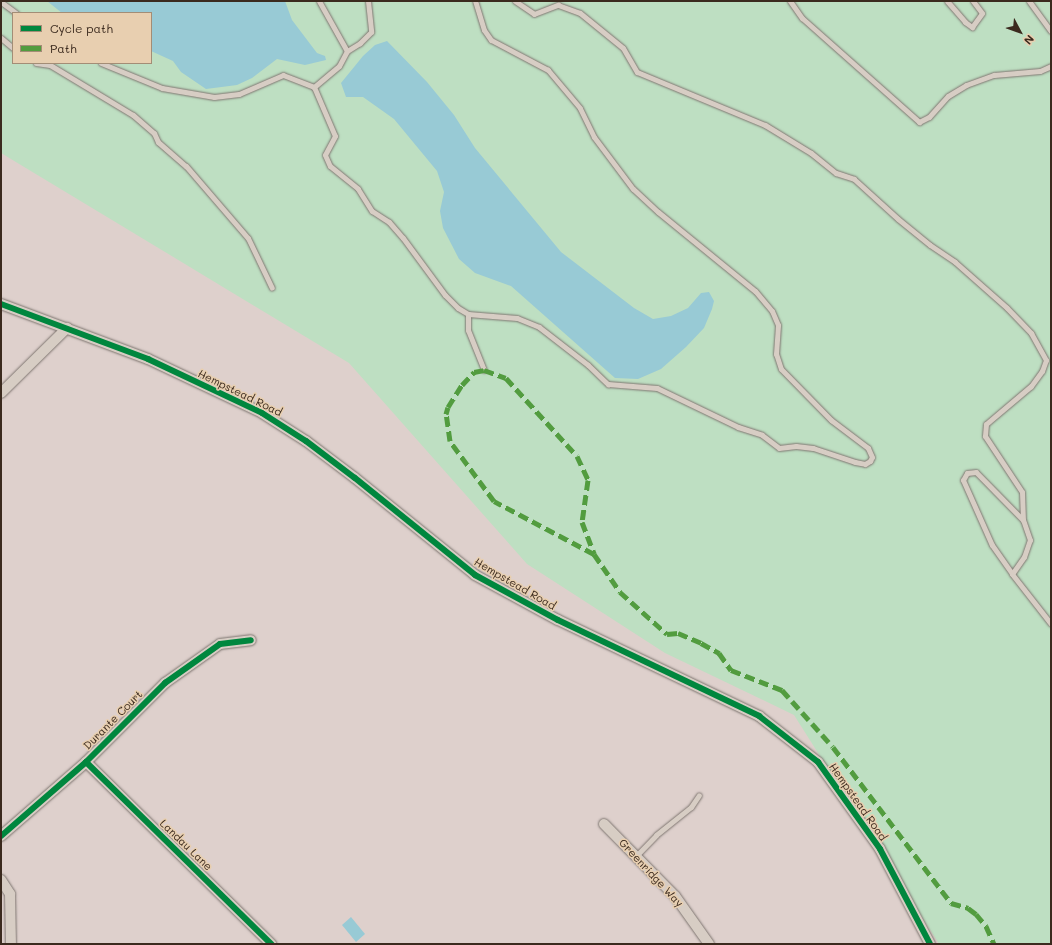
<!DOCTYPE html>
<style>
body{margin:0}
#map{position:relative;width:1052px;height:945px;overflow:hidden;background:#ded0cc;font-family:Mali,sans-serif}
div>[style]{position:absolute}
.green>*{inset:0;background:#bedfc2}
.water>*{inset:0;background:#98cad5}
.roads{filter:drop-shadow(0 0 1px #7f7671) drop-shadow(0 0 1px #7f7671)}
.lane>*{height:5px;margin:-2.5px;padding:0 2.5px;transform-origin:2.5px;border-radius:2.5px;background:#d7cdc4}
.street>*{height:10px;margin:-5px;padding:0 5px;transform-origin:5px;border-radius:5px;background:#d7cdc4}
.quiet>*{height:5px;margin-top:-2.5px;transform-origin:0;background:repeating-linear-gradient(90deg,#529c3f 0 10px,transparent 0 15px)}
.cycleway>*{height:6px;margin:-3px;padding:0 3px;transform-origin:3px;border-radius:3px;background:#00873e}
span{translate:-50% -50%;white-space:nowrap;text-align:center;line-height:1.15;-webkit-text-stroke:3px #e8cfb0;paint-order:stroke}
.street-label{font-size:11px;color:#3b2a1e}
.frame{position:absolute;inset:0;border:2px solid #3b2a1e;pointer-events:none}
.legend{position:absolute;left:12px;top:12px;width:140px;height:52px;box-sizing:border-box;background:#e8cfb0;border:1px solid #a38d76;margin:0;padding:5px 7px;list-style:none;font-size:12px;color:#3b2a1e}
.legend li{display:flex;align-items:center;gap:8px;height:20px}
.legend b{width:20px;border:1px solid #a38d76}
.north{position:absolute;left:1000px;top:12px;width:40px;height:40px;-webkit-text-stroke:3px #e8cfb0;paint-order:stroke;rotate:131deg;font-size:11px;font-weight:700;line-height:16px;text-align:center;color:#3b2a1e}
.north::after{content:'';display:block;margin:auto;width:14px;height:18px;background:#3b2a1e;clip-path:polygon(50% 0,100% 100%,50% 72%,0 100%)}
</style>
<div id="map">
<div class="green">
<div style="clip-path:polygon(evenodd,1px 1px,1051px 1px,1051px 944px,939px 944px,794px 715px,665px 653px,527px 564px,349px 363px,1px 153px,1px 1px,13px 13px,151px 13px,151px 63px,13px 63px,13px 13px)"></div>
</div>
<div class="water">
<div style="clip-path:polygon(47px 1px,285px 1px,292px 20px,317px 53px,325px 56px,326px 60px,305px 65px,277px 59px,252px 78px,237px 85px,206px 89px,181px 72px,173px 61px,151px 51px,151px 13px,62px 13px)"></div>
<div style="clip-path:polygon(387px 41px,427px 82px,454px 115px,475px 148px,561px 252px,634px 308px,653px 319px,671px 316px,688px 308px,701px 293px,709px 292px,714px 301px,712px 309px,704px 328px,686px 347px,661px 369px,638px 379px,615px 378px,511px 286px,475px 273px,459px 259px,443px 228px,440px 211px,444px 192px,437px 171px,394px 119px,363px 97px,346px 97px,341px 83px,363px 56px,375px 45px)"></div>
<div style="clip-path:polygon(351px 917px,365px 934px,356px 942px,342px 925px)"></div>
</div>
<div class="roads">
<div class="lane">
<div style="left:319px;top:1px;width:57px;rotate:60.8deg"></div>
<div style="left:368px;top:1px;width:31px;rotate:84deg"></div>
<div style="left:371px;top:32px;width:16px;rotate:135deg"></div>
<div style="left:360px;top:43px;width:15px;rotate:148deg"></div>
<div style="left:347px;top:51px;width:17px;rotate:118deg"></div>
<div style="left:339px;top:66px;width:33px;rotate:140deg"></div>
<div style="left:314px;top:87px;width:53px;rotate:66.8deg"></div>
<div style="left:335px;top:136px;width:21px;rotate:118deg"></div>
<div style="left:325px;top:155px;width:12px;rotate:66deg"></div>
<div style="left:330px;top:166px;width:36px;rotate:39deg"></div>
<div style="left:358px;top:189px;width:26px;rotate:58deg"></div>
<div style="left:372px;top:211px;width:20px;rotate:33deg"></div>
<div style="left:389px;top:222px;width:21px;rotate:49deg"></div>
<div style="left:403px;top:238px;width:71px;rotate:53.6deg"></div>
<div style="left:445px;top:295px;width:18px;rotate:45deg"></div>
<div style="left:458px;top:308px;width:12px;rotate:31deg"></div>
<div style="left:468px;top:314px;width:49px;rotate:4.7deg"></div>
<div style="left:517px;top:318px;width:24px;rotate:22deg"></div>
<div style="left:539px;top:327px;width:62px;rotate:37.8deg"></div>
<div style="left:588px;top:365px;width:28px;rotate:44deg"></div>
<div style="left:608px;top:384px;width:49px;rotate:4.7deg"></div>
<div style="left:657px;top:388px;width:90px;rotate:25.7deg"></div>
<div style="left:738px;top:427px;width:25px;rotate:18deg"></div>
<div style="left:762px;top:435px;width:21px;rotate:37deg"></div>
<div style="left:779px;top:448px;width:17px;rotate:-7deg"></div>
<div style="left:796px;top:446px;width:17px;rotate:7deg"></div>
<div style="left:813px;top:448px;width:44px;rotate:18.4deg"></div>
<div style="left:855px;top:462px;width:10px;rotate:11deg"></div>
<div style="left:865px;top:464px;width:6px;rotate:-31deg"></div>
<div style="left:870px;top:461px;width:4px;rotate:-63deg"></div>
<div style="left:872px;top:457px;width:10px;rotate:-114deg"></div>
<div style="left:868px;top:448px;width:46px;rotate:-142.9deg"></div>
<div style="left:831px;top:420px;width:71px;rotate:-134.4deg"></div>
<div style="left:781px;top:369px;width:16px;rotate:-108deg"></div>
<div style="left:776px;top:354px;width:29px;rotate:-86deg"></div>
<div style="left:778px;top:325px;width:15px;rotate:-113deg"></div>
<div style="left:772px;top:311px;width:26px;rotate:-130deg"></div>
<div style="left:755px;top:291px;width:125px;rotate:-140.8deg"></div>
<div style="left:658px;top:212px;width:34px;rotate:-137deg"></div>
<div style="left:633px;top:189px;width:65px;rotate:-126.9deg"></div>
<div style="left:594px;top:137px;width:32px;rotate:-116deg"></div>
<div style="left:580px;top:108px;width:50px;rotate:-130.1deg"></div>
<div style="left:548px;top:70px;width:64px;rotate:-152.2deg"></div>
<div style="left:491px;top:40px;width:12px;rotate:-125deg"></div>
<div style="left:484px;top:30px;width:30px;rotate:-107deg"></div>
<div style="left:515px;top:1px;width:23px;rotate:34deg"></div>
<div style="left:534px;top:14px;width:26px;rotate:-21deg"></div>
<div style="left:558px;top:5px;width:23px;rotate:20deg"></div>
<div style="left:580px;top:13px;width:55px;rotate:39.1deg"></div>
<div style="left:623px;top:48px;width:28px;rotate:60deg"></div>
<div style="left:637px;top:72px;width:139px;rotate:22.5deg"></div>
<div style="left:765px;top:125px;width:54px;rotate:31.3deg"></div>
<div style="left:811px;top:153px;width:32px;rotate:39deg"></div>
<div style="left:836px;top:173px;width:19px;rotate:18deg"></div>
<div style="left:854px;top:179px;width:59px;rotate:42.3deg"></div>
<div style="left:898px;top:219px;width:41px;rotate:39.1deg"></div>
<div style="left:930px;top:245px;width:30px;rotate:34deg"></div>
<div style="left:955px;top:262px;width:69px;rotate:41.5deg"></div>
<div style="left:1007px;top:308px;width:35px;rotate:46deg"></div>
<div style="left:1031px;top:333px;width:31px;rotate:61deg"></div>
<div style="left:1046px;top:360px;width:12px;rotate:110deg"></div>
<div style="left:1042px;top:371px;width:19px;rotate:126deg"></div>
<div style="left:1031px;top:386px;width:59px;rotate:139.8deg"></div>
<div style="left:986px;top:424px;width:12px;rotate:95deg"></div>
<div style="left:985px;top:436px;width:67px;rotate:56.5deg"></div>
<div style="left:1022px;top:492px;width:28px;rotate:88deg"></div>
<div style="left:790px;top:1px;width:21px;rotate:55deg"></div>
<div style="left:802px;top:18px;width:157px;rotate:41.6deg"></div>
<div style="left:919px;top:122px;width:11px;rotate:-27deg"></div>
<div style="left:929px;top:117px;width:28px;rotate:-48deg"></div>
<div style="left:948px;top:96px;width:21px;rotate:-31deg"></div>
<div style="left:966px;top:85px;width:30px;rotate:-20deg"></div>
<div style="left:994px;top:75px;width:46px;rotate:-5deg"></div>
<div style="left:1040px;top:71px;width:12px;rotate:-24deg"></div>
<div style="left:947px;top:1px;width:28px;rotate:49deg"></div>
<div style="left:965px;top:22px;width:9px;rotate:36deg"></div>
<div style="left:972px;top:27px;width:17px;rotate:-54deg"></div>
<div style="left:982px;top:13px;width:15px;rotate:-127deg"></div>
<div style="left:1029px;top:1px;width:37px;rotate:54deg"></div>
<div style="left:1px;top:2px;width:19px;rotate:36deg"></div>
<div style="left:1px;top:38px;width:16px;rotate:40deg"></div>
<div style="left:36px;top:63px;width:14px;rotate:8deg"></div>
<div style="left:50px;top:65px;width:97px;rotate:31.1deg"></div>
<div style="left:133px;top:115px;width:28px;rotate:41deg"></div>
<div style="left:154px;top:133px;width:10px;rotate:66deg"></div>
<div style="left:158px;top:142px;width:37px;rotate:41deg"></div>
<div style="left:186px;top:166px;width:95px;rotate:49.3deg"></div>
<div style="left:248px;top:238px;width:55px;rotate:64.4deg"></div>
<div style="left:101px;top:63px;width:66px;rotate:22.3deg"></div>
<div style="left:162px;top:88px;width:53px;rotate:9.8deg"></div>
<div style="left:214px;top:97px;width:25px;rotate:-7deg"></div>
<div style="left:239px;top:94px;width:48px;rotate:-23.4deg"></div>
<div style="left:283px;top:75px;width:33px;rotate:21deg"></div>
<div style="left:468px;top:314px;width:16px;rotate:90deg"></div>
<div style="left:468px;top:330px;width:43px;rotate:68.2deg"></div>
<div style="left:1012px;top:574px;width:21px;rotate:-55deg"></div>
<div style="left:1024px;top:557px;width:18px;rotate:-71deg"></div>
<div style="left:1030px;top:540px;width:21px;rotate:-109deg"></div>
<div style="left:1023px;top:520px;width:67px;rotate:-134.4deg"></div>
<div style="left:976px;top:472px;width:9px;rotate:174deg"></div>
<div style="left:967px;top:473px;width:8px;rotate:120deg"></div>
<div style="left:963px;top:480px;width:71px;rotate:66deg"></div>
<div style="left:992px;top:545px;width:35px;rotate:55deg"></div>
<div style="left:1012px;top:574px;width:63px;rotate:52deg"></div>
<div style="left:636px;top:856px;width:29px;rotate:-46deg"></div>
<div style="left:656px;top:835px;width:45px;rotate:-38.7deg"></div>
<div style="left:691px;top:807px;width:14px;rotate:-56deg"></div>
</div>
<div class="street">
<div style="left:1px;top:304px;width:157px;rotate:20.5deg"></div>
<div style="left:148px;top:359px;width:126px;rotate:25.3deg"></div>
<div style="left:262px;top:413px;width:52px;rotate:32.5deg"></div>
<div style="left:306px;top:441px;width:61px;rotate:37.1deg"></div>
<div style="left:355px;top:478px;width:154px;rotate:38.9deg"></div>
<div style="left:475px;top:575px;width:94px;rotate:28.5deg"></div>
<div style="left:558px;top:620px;width:223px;rotate:25.5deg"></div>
<div style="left:759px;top:716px;width:75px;rotate:37.9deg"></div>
<div style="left:818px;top:762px;width:107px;rotate:54.5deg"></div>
<div style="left:880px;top:849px;width:107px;rotate:62.2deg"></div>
<div style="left:1px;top:393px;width:93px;rotate:-44.6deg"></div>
<div style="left:86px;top:762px;width:260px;rotate:44.5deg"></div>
<div style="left:604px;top:824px;width:101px;rotate:45.4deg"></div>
<div style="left:675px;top:896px;width:59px;rotate:54.7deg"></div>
<div style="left:1px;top:836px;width:113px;rotate:-41deg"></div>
<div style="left:86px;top:762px;width:112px;rotate:-45deg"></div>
<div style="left:165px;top:683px;width:67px;rotate:-35.3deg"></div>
<div style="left:220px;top:644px;width:31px;rotate:-7deg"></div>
<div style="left:1px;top:880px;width:17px;rotate:57deg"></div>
<div style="left:10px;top:894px;width:50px;rotate:88.9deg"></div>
</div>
</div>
<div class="quiet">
<div style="left:594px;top:554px;width:113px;rotate:-152.1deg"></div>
<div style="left:494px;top:501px;width:74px;rotate:-126.3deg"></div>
<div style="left:450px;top:441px;width:27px;rotate:-98deg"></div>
<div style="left:446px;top:414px;width:7px;rotate:-74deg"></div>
<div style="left:448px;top:407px;width:26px;rotate:-58deg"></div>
<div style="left:462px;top:385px;width:18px;rotate:-47deg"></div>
<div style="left:474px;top:372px;width:10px;rotate:-11deg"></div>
<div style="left:484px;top:370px;width:23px;rotate:20deg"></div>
<div style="left:506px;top:378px;width:105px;rotate:47.7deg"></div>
<div style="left:577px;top:456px;width:26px;rotate:65deg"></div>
<div style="left:588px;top:480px;width:42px;rotate:98.1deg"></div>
<div style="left:582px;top:522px;width:34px;rotate:69deg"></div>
<div style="left:594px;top:554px;width:46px;rotate:55.6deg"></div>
<div style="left:620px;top:592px;width:63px;rotate:41.8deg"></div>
<div style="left:667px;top:634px;width:11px;rotate:-5deg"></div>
<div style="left:678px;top:633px;width:25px;rotate:23deg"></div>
<div style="left:701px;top:643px;width:21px;rotate:29deg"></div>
<div style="left:719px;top:653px;width:21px;rotate:55deg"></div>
<div style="left:731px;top:670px;width:55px;rotate:21.4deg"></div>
<div style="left:782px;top:690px;width:76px;rotate:48.2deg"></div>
<div style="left:833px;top:747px;width:196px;rotate:52.9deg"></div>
<div style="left:951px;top:903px;width:18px;rotate:16deg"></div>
<div style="left:968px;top:908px;width:10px;rotate:37deg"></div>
<div style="left:976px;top:914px;width:16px;rotate:50deg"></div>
<div style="left:986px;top:926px;width:20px;rotate:66deg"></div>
</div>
<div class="cycleway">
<div style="left:1px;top:304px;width:157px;rotate:20.5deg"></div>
<div style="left:148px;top:359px;width:126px;rotate:25.3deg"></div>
<div style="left:262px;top:413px;width:52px;rotate:32.5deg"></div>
<div style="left:306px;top:441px;width:61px;rotate:37.1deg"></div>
<div style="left:355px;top:478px;width:154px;rotate:38.9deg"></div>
<div style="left:475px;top:575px;width:94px;rotate:28.5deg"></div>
<div style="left:558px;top:620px;width:223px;rotate:25.5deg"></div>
<div style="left:759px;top:716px;width:75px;rotate:37.9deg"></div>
<div style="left:818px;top:762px;width:107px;rotate:54.5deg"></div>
<div style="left:880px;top:849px;width:107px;rotate:62.2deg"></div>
<div style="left:86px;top:762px;width:260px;rotate:44.5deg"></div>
<div style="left:1px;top:836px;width:113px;rotate:-41deg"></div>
<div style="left:86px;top:762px;width:112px;rotate:-45deg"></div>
<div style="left:165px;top:683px;width:67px;rotate:-35.3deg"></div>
<div style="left:220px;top:644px;width:31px;rotate:-7deg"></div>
</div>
<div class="street-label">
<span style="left:240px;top:393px;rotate:26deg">Hempstead Road</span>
<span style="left:515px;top:584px;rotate:30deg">Hempstead Road</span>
<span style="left:113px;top:720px;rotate:-45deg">Durante Court</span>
<span style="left:858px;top:802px;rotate:55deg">Hempstead Road</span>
<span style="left:186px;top:845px;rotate:44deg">Landau Lane</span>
<span style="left:651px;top:873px;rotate:47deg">Greenridge Way</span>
</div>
<div class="frame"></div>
<ul class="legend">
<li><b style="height:5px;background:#00873e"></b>Cycle path</li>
<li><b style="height:5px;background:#529c3f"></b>Path</li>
</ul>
<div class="north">N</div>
</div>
